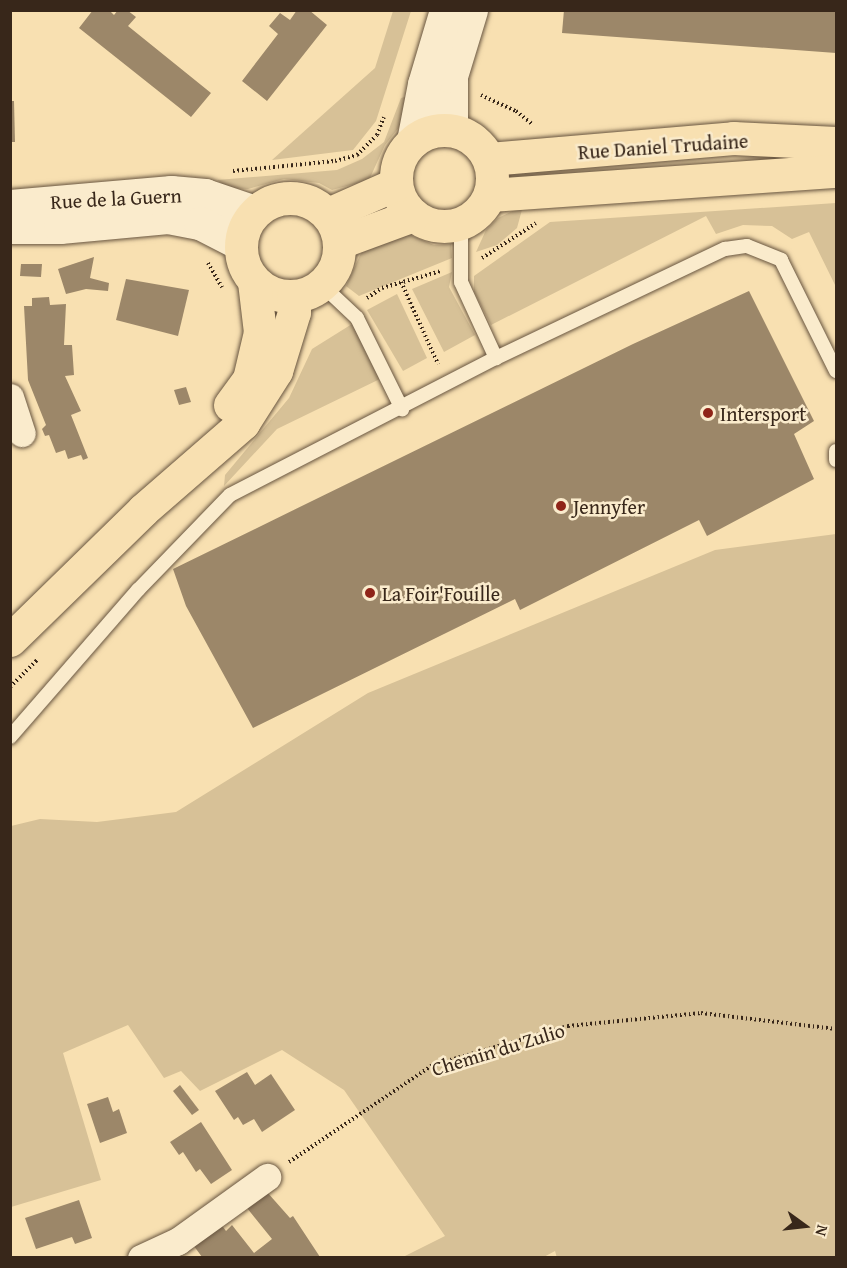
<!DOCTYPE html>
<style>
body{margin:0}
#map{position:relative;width:847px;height:1268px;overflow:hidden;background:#f8e0b1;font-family:"Gentium Book Plus",serif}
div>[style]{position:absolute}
.green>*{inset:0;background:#d7c197}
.building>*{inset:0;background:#9c8769}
.path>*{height:4px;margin-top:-2px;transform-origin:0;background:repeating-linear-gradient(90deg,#38271a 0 1.5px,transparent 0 4.5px)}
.roads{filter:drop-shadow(0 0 2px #685540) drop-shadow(0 0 2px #685540)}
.lane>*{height:14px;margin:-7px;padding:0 7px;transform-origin:7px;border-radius:7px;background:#faebcc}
.street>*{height:27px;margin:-13.5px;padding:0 13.5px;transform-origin:13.5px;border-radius:13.5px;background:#faebcc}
.secondary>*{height:33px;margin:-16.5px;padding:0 16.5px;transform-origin:16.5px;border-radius:16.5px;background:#faebcc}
.primary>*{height:33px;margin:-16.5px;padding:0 16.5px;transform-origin:16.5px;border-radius:16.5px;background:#f8e0b1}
.primary>.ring{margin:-16.5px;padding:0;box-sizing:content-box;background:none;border:33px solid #f8e0b1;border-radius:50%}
.dots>*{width:16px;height:16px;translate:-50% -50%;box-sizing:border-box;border:3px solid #faebcc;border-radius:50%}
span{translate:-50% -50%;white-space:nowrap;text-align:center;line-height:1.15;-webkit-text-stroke:5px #faebcc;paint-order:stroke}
.street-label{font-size:20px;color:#38271a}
.poi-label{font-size:20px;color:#38271a}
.left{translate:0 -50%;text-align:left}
.frame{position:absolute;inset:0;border:12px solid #38271a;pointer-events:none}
.north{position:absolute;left:775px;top:1196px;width:60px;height:60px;-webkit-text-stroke:4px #faebcc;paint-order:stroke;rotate:105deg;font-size:16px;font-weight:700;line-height:24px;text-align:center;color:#38271a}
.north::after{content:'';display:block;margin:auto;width:21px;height:27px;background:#38271a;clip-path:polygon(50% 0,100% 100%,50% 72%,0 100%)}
</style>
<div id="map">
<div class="green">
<div style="clip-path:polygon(393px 11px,411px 11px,376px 121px,353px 150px,272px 160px,375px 68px)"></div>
<div style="clip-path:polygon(412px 95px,407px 117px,385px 145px,369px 180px,332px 190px,319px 183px,284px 179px,248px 189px,228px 188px,217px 180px,337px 170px,362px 159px,384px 142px,401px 98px)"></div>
<div style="clip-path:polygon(836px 203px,836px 287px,809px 232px,792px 239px,772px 226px,743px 225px,716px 234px,706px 216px,491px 325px,474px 292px,474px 276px,550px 222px)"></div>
<div style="clip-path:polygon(523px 206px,517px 228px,497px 245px,476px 252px,486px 230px,498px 218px)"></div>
<div style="clip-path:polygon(403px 232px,434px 245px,451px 244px,452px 258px,359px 296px,346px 286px,362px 251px)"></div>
<div style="clip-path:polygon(452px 272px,449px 287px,475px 335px,444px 352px,412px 289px)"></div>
<div style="clip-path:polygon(397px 294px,427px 358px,403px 371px,367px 310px)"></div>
<div style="clip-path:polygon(352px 324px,382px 378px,277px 429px,224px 486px,225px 475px,289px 398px,312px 349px)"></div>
<div style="clip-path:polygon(836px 534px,836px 1257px,557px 1258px,555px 1251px,542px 1258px,403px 1257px,445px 1236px,344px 1090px,282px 1050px,200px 1091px,181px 1071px,164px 1078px,128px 1025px,63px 1053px,101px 1180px,11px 1207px,11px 826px,40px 819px,97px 822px,176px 812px,368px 693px,715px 550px)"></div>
</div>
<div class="building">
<div style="clip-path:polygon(93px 10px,109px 10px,114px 15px,118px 10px,127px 10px,136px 17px,128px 26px,211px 93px,191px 117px,79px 28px)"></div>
<div style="clip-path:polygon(297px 10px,309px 10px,327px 25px,267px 101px,242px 81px,278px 34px,269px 26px,280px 13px,290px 20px)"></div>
<div style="clip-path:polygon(564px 10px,836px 10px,836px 53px,562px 33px)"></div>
<div style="clip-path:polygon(10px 101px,14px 101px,15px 142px,10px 142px)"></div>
<div style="clip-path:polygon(94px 257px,90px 278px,109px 283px,108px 291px,86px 289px,66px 294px,58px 269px)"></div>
<div style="clip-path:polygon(21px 264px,42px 264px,41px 277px,20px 276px)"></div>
<div style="clip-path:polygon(126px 279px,189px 290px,178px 336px,116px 320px)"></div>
<div style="clip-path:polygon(749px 291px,814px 421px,794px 434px,814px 479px,707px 536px,699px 520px,520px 610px,515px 599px,253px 728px,186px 606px,173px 569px,633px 344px)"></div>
<div style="clip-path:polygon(49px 297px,50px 305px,66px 304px,64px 345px,72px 345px,74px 375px,65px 376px,81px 411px,71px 415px,88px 458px,83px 460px,81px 455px,68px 459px,65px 450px,56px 453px,49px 435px,45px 436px,42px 429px,46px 425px,28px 380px,24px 306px,32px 306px,32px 298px)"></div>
<div style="clip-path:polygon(186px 387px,191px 402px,179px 405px,174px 390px)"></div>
<div style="clip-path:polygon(247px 1072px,255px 1085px,271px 1074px,295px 1110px,262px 1132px,254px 1119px,243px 1125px,238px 1117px,234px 1120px,215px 1091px)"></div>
<div style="clip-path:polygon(180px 1085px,199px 1110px,192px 1115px,173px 1091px)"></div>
<div style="clip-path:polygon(108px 1097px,113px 1112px,119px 1109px,127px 1133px,100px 1143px,87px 1104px)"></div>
<div style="clip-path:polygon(201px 1122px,232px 1170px,211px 1184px,200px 1169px,196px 1172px,183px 1152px,179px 1155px,170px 1142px)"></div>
<div style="clip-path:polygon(267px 1192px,290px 1218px,293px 1216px,320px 1257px,202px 1257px,191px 1242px,220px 1223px,226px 1231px,232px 1225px,254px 1253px,272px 1239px,247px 1208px)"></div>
<div style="clip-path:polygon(79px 1200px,92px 1238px,75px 1244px,72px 1237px,36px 1249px,25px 1218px)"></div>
</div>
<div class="path">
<div style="left:481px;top:95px;width:38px;rotate:25deg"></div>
<div style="left:516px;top:111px;width:21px;rotate:39deg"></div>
<div style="left:233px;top:171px;width:102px;rotate:-5.6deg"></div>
<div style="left:335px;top:161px;width:23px;rotate:-15deg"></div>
<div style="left:357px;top:155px;width:28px;rotate:-45deg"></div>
<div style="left:377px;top:135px;width:19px;rotate:-69deg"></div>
<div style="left:482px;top:258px;width:64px;rotate:-32.9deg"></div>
<div style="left:208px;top:263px;width:28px;rotate:60deg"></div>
<div style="left:401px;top:282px;width:90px;rotate:65.7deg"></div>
<div style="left:367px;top:298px;width:18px;rotate:-34deg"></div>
<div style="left:382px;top:288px;width:61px;rotate:-16.1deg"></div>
<div style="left:10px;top:687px;width:38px;rotate:-45deg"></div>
<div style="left:289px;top:1162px;width:174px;rotate:-34deg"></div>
<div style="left:433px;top:1065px;width:141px;rotate:-16.1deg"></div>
<div style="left:568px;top:1026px;width:134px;rotate:-5.6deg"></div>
<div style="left:701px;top:1013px;width:136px;rotate:6.8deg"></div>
</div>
<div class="roads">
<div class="lane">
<div style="left:461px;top:224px;width:58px;rotate:90deg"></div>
<div style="left:461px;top:282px;width:84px;rotate:65.3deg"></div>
<div style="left:322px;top:285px;width:48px;rotate:43.3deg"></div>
<div style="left:357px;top:318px;width:102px;rotate:63.7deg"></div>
<div style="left:836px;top:451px;width:9px;rotate:90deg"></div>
<div style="left:10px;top:737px;width:195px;rotate:-49deg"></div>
<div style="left:138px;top:590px;width:132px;rotate:-45.9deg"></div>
<div style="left:230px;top:495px;width:299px;rotate:-27.3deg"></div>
<div style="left:496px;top:358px;width:254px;rotate:-25.5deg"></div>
<div style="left:725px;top:249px;width:22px;rotate:-8deg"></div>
<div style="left:747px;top:246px;width:37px;rotate:22deg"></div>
<div style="left:781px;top:260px;width:124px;rotate:63.6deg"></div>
</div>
<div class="street">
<div style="left:10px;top:397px;width:38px;rotate:72deg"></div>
<div style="left:141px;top:1258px;width:41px;rotate:-24.7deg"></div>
<div style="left:178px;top:1241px;width:110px;rotate:-35.7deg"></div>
</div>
<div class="secondary">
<div style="left:451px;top:130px;width:54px;rotate:-90deg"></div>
<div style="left:451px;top:76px;width:69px;rotate:-73.1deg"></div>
<div style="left:413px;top:141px;width:58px;rotate:-79.1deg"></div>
<div style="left:424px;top:84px;width:77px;rotate:-73.4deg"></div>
<div style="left:10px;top:206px;width:162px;rotate:-5deg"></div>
<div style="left:171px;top:192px;width:34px;rotate:5deg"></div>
<div style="left:205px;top:195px;width:53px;rotate:18.8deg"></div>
<div style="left:10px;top:227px;width:50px"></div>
<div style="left:60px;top:227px;width:108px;rotate:-5.3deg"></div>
<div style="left:168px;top:217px;width:33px;rotate:11deg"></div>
<div style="left:200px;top:223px;width:46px;rotate:27.1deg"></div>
</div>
<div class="primary">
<div class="ring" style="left:396px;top:130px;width:63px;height:63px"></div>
<div style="left:489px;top:159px;width:245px;rotate:-4.9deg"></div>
<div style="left:733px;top:138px;width:103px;rotate:2.8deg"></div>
<div style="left:490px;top:195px;width:347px;rotate:-4deg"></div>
<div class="ring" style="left:241px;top:198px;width:65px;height:65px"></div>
<div style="left:328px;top:214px;width:74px;rotate:-23.8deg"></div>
<div style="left:340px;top:242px;width:78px;rotate:-20.3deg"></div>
<div style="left:230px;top:405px;width:32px;rotate:-54deg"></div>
<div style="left:249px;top:379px;width:48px;rotate:-76.8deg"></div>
<div style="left:260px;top:332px;width:50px;rotate:-96.8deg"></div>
<div style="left:10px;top:640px;width:186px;rotate:-44.3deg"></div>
<div style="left:143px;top:510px;width:133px;rotate:-41deg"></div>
<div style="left:243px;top:423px;width:62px;rotate:-57.6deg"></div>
<div style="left:276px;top:371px;width:62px;rotate:-73deg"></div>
<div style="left:294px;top:312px;width:15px;rotate:-94deg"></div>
</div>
</div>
<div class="dots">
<div style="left:708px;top:413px;background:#8f2418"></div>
<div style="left:561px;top:506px;background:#8f2418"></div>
<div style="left:370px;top:593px;background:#8f2418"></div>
</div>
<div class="street-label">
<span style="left:663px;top:146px;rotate:-4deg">Rue Daniel Trudaine</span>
<span style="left:116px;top:198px;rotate:-3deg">Rue de la Guern</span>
<span style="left:498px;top:1049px;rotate:-17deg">Chemin du Zulio</span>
</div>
<div class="poi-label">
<span class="left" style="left:720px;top:413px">Intersport</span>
<span class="left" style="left:573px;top:506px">Jennyfer</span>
<span class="left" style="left:382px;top:593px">La Foir'Fouille</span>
</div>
<div class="frame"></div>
<div class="north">N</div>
</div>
